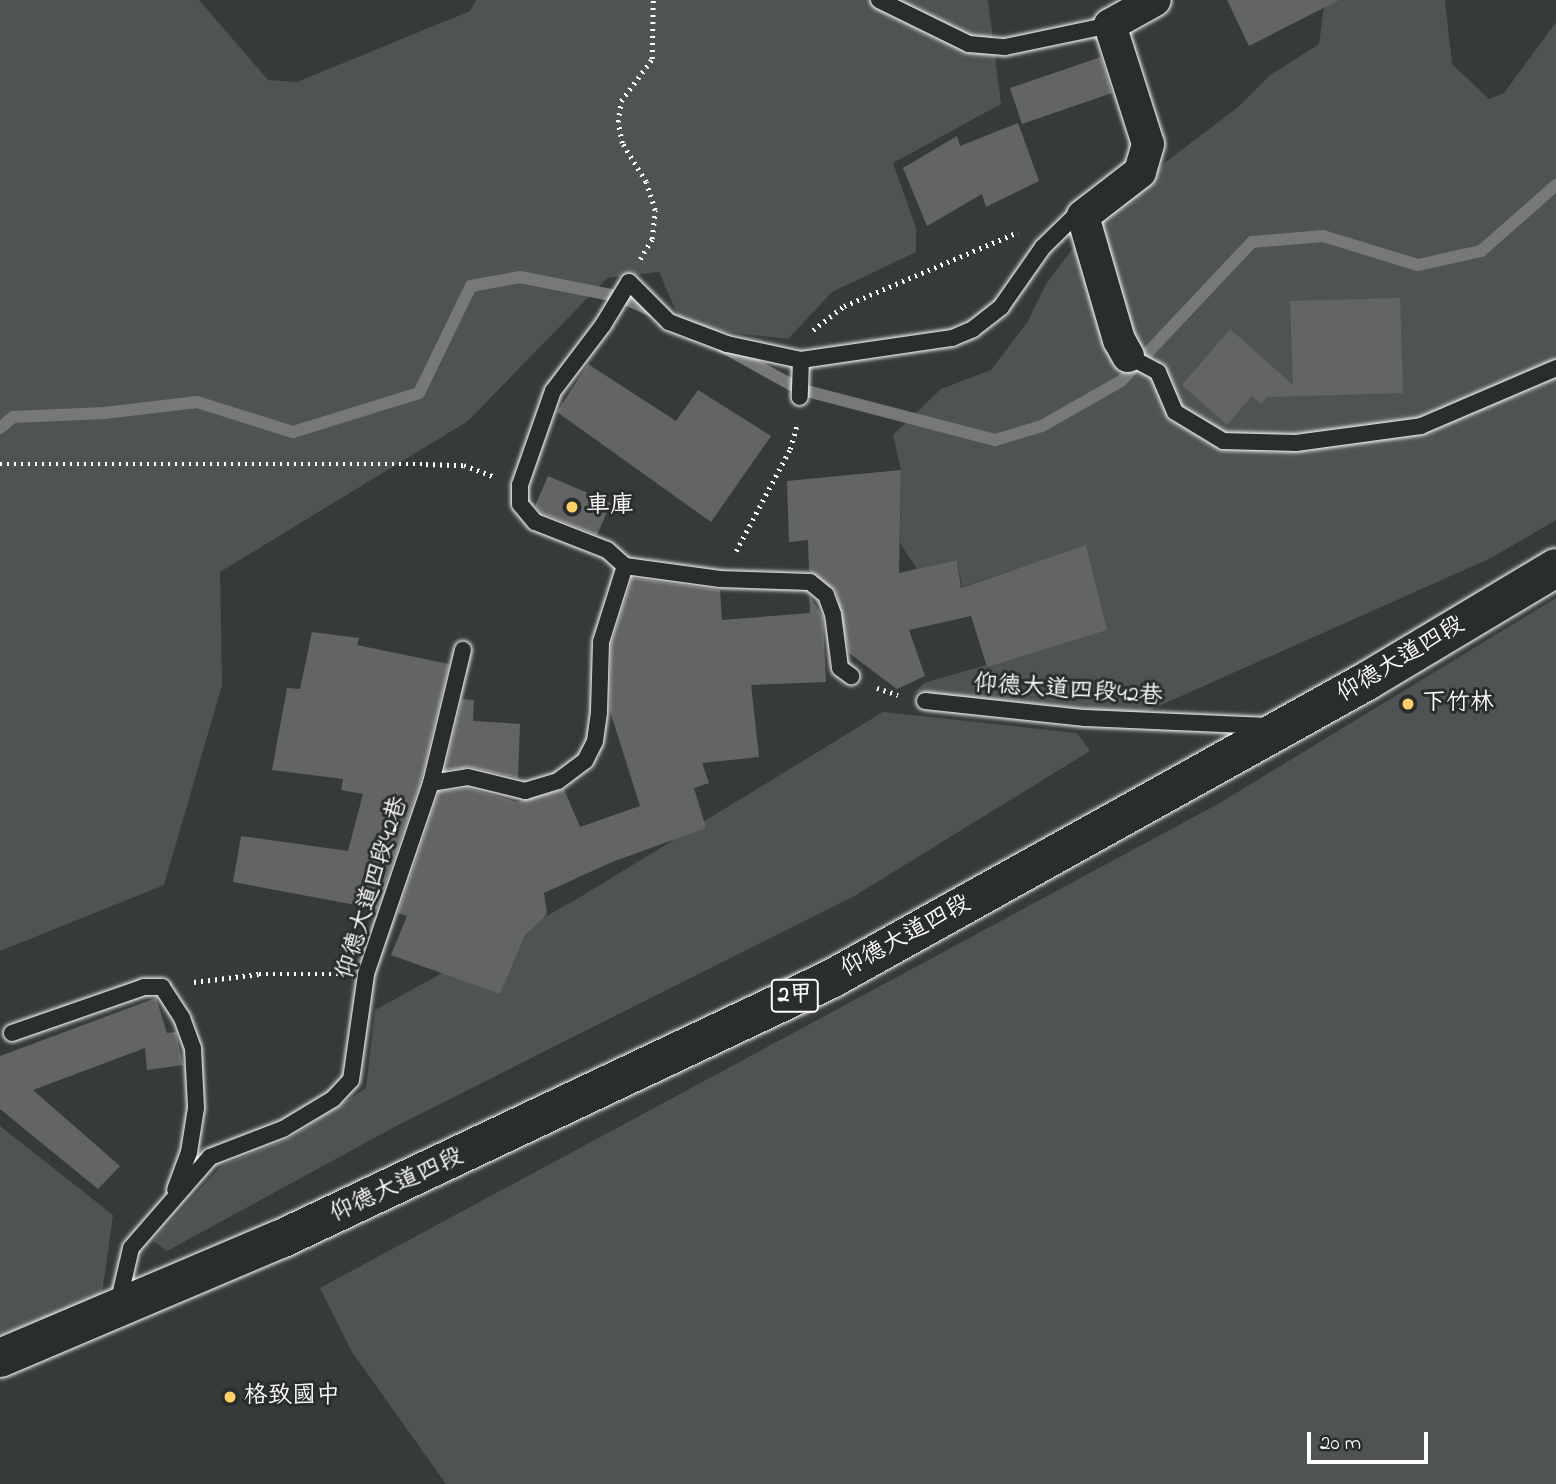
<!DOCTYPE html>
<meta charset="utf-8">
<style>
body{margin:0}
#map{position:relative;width:1556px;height:1484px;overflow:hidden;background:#373a3b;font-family:"Indie Flower","LXGW WenKai TC",sans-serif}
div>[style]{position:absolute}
.green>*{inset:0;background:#505354}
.stream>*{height:12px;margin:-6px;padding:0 6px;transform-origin:6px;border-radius:6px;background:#767879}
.building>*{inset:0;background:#636465}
.path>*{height:4.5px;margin-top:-2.25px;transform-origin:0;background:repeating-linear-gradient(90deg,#fff 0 2px,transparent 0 7px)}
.roads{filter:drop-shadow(0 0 2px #fff) drop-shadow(0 0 2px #fff)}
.lane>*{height:16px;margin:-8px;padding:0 8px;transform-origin:8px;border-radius:8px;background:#2a2d2e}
.street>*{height:32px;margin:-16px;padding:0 16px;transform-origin:16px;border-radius:16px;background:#2a2d2e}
.primary>*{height:38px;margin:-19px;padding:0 19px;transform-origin:19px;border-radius:19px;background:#2a2d2e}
.dots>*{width:19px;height:19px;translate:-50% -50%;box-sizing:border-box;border:4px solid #2a2d2e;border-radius:50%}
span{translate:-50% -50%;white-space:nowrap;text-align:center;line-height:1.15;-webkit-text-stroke:6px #2a2d2e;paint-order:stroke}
.shield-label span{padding:2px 5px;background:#2a2d2e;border:2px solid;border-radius:5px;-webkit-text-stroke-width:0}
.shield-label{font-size:23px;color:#fff;font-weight:700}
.poi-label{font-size:24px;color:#fff}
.left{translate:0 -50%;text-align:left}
.street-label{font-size:24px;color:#fff}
.scale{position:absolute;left:1307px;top:1432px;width:121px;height:32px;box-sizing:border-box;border:4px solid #fff;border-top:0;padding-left:9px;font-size:21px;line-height:24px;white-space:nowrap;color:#fff;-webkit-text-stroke:5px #2a2d2e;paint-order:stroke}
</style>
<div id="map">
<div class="green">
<div style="clip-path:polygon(0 0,199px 0,268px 80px,297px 82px,470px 11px,476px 0,988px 0,1001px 104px,893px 163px,916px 228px,916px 252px,832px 292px,788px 339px,683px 327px,659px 272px,607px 278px,468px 421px,220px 572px,222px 685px,164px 885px,0 951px)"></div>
<div style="clip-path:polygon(1325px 0,1445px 0,1452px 64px,1489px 99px,1504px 93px,1556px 22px,1556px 520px,1491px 558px,1141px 714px,915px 692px,924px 683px,1106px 630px,1085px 546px,962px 587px,957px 560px,917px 569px,900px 543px,901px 470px,893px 435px,941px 389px,991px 370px,1028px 321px,1046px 284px,1086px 231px,1163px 164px,1237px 108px,1269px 76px,1319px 44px)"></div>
<div style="clip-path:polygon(1556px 598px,1556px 1484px,446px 1484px,352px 1352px,320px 1288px,1218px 804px)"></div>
<div style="clip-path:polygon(883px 712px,1077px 733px,1090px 751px,856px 895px,400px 1124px,167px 1251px,153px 1241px,222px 1165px,290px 1138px,366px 1088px,375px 1010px,577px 899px)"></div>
<div style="clip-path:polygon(0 1126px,113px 1215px,102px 1294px,0 1336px)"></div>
</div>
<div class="stream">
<div style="left:723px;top:347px;width:87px;rotate:28.9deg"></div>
<div style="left:799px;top:389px;width:203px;rotate:14.6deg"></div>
<div style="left:995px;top:440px;width:49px;rotate:-16.6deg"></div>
<div style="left:1042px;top:426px;width:91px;rotate:-29.7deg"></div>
<div style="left:1121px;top:381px;width:191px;rotate:-46.7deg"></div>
<div style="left:1252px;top:242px;width:71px;rotate:-4.8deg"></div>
<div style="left:1323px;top:236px;width:99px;rotate:17deg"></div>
<div style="left:1418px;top:265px;width:65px;rotate:-12.5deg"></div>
<div style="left:1481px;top:251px;width:100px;rotate:-41.3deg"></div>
<div style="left:0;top:428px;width:17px;rotate:-40deg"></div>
<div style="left:13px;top:417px;width:91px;rotate:-2.5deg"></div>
<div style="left:104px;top:413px;width:94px;rotate:-6.7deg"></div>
<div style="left:197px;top:402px;width:101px;rotate:17.4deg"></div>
<div style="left:293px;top:432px;width:132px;rotate:-17.2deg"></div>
<div style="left:419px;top:393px;width:119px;rotate:-64.1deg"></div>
<div style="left:471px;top:286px;width:50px;rotate:-10.4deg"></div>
<div style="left:520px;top:277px;width:103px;rotate:11.2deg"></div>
<div style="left:621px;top:297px;width:39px;rotate:24deg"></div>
</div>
<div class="building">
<div style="clip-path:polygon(1227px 0,1339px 0,1249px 46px)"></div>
<div style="clip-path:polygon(1101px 57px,1112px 93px,1022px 124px,1010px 88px)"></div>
<div style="clip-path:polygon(1018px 123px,1039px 181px,986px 207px,982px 194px,927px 226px,903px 168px,957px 136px,960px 146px)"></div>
<div style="clip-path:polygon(1400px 298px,1403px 393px,1267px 397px,1261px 404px,1252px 396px,1227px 425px,1182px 385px,1230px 329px,1293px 385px,1290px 301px)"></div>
<div style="clip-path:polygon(588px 364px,676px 421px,698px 390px,771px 436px,711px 522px,557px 412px)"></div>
<div style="clip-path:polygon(901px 470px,899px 573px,957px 560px,961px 588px,1086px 545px,1107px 630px,987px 667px,971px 616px,909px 630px,925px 676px,897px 689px,849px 653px,836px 591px,809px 571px,808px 540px,789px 542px,787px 481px)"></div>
<div style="clip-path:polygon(548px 476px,611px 503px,597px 535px,541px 513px,535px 506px)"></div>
<div style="clip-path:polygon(632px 578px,720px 590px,722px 620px,810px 613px,809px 595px,823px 617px,826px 682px,751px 685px,759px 757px,702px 763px,709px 783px,694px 788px,706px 828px,612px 862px,544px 893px,547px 914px,525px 935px,500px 994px,391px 955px,407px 916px,398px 913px,439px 792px,468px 788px,517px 802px,564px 789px,580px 827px,640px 806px,610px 711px,611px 644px)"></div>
<div style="clip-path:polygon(312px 632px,359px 638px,357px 645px,449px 664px,421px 780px,377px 909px,233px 882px,241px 836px,348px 851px,363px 794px,341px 790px,343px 779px,272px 770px,287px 688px,300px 689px)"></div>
<div style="clip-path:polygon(462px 699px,474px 700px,473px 721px,520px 724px,518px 778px,470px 767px,445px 770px)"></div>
<div style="clip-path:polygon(156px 998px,167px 1033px,176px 1032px,183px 1065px,147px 1070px,145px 1048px,33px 1090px,120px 1166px,98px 1189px,0 1109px,0 1056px)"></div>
</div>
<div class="path">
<div style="left:640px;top:259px;width:23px;rotate:-59deg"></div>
<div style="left:652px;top:239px;width:29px;rotate:-84deg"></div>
<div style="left:655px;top:210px;width:29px;rotate:-108deg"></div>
<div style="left:646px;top:182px;width:46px;rotate:-121.6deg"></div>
<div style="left:622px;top:143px;width:21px;rotate:-101deg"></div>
<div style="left:618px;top:122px;width:21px;rotate:-82deg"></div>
<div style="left:621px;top:101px;width:52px;rotate:-53.6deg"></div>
<div style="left:652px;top:59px;width:59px;rotate:-89deg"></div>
<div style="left:813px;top:330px;width:39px;rotate:-38deg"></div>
<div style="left:844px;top:306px;width:189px;rotate:-23deg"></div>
<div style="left:0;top:464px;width:426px"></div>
<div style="left:426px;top:464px;width:38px;rotate:2deg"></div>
<div style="left:464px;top:465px;width:31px;rotate:21deg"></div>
<div style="left:736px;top:551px;width:115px;rotate:-62.1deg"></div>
<div style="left:790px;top:449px;width:26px;rotate:-74deg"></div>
<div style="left:877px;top:688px;width:22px;rotate:18deg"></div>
<div style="left:194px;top:982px;width:65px;rotate:-7deg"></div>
<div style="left:259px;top:974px;width:79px"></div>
</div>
<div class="roads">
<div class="lane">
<div style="left:879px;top:0;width:100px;rotate:26.1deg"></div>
<div style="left:969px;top:44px;width:36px;rotate:5deg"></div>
<div style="left:1005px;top:47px;width:107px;rotate:-11.8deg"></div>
<div style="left:1128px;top:356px;width:34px;rotate:28deg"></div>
<div style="left:1158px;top:372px;width:43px;rotate:67deg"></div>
<div style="left:1175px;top:412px;width:56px;rotate:31.1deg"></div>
<div style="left:1223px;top:441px;width:73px;rotate:1.6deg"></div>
<div style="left:1296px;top:443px;width:126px;rotate:-7.7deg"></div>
<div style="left:1421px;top:426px;width:147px;rotate:-23.2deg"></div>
<div style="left:801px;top:360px;width:153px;rotate:-8.3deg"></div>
<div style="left:952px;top:338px;width:23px;rotate:-23deg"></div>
<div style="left:973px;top:329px;width:36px;rotate:-38deg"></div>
<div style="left:1001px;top:307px;width:73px;rotate:-55deg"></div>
<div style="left:1043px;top:247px;width:56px;rotate:-44.3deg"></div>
<div style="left:625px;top:566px;width:96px;rotate:7.8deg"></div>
<div style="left:720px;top:579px;width:90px;rotate:1.9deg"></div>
<div style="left:810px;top:582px;width:21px;rotate:39deg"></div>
<div style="left:826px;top:595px;width:20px;rotate:70deg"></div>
<div style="left:833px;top:614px;width:54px;rotate:82.6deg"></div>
<div style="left:840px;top:668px;width:14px;rotate:36deg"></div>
<div style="left:925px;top:701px;width:161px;rotate:6.1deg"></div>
<div style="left:1085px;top:718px;width:183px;rotate:2.5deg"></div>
<div style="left:431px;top:783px;width:137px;rotate:-76.5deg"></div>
<div style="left:12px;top:1033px;width:140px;rotate:-19.2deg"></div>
<div style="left:144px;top:987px;width:18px"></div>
<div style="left:162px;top:987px;width:37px;rotate:57deg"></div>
<div style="left:182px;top:1018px;width:32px;rotate:70deg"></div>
<div style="left:193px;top:1048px;width:60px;rotate:87.1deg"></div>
<div style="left:196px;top:1108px;width:45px;rotate:99deg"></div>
<div style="left:189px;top:1152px;width:40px;rotate:110.2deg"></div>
<div style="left:118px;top:1304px;width:57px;rotate:-76.9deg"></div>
<div style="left:131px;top:1248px;width:121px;rotate:-49deg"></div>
<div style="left:210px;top:1157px;width:78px;rotate:-21deg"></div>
<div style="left:283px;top:1129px;width:58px;rotate:-31deg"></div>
<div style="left:333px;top:1099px;width:26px;rotate:-47deg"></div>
<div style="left:351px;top:1080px;width:107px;rotate:-81.9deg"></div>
<div style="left:366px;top:974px;width:202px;rotate:-71.2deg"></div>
<div style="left:431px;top:783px;width:37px;rotate:-9deg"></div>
<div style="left:468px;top:777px;width:59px;rotate:13.8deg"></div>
<div style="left:525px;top:791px;width:34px;rotate:-17deg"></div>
<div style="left:558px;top:781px;width:34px;rotate:-37deg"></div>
<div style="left:585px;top:761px;width:22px;rotate:-63deg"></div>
<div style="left:595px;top:741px;width:30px;rotate:-82deg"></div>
<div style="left:599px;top:711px;width:69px;rotate:-88.3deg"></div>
<div style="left:601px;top:642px;width:80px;rotate:-72.5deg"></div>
<div style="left:625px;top:566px;width:24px;rotate:-138deg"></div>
<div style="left:607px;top:550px;width:77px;rotate:-158.7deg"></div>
<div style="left:535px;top:522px;width:23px;rotate:-130deg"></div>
<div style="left:520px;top:504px;width:19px;rotate:-90deg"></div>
<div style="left:520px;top:485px;width:100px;rotate:-70.7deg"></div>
<div style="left:553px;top:391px;width:83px;rotate:-52.9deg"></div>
<div style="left:603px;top:325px;width:50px;rotate:-58.8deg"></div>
<div style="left:629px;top:282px;width:57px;rotate:45deg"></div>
<div style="left:669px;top:322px;width:62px;rotate:20.8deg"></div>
<div style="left:727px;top:344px;width:76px;rotate:12.2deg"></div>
<div style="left:801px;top:360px;width:37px;rotate:92deg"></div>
</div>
<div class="street">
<div style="left:1128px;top:356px;width:18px;rotate:-119deg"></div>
<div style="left:1119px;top:340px;width:129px;rotate:-106.2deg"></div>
<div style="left:1083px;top:216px;width:72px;rotate:-37.7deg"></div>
<div style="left:1140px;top:172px;width:29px;rotate:-74deg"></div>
<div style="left:1148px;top:144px;width:125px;rotate:-107.7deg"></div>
<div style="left:1110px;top:25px;width:51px;rotate:-29.1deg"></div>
</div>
<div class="primary">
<div style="left:0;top:1358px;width:305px;rotate:-23deg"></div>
<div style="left:281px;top:1239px;width:608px;rotate:-25.3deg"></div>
<div style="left:831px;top:979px;width:613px;rotate:-29.07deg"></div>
<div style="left:1367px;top:681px;width:220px;rotate:-30.9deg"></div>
</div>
</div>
<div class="dots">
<div style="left:572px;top:507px;background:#ffd166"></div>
<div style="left:1408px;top:704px;background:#ffd166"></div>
<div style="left:230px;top:1397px;background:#ffd166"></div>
</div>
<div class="shield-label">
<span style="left:795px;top:996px">2甲</span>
</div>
<div class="poi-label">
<span class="left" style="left:586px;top:507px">車庫</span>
<span class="left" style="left:1422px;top:704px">下竹林</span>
<span class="left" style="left:244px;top:1397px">格致國中</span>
</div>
<div class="street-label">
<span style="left:1401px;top:660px;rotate:-31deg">仰德大道四段</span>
<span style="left:1068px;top:691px;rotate:4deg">仰德大道四段42巷</span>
<span style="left:373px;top:888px;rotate:-73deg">仰德大道四段42巷</span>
<span style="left:906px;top:937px;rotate:-29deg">仰德大道四段</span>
<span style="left:397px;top:1186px;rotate:-25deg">仰德大道四段</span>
</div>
<div class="scale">20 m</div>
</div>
